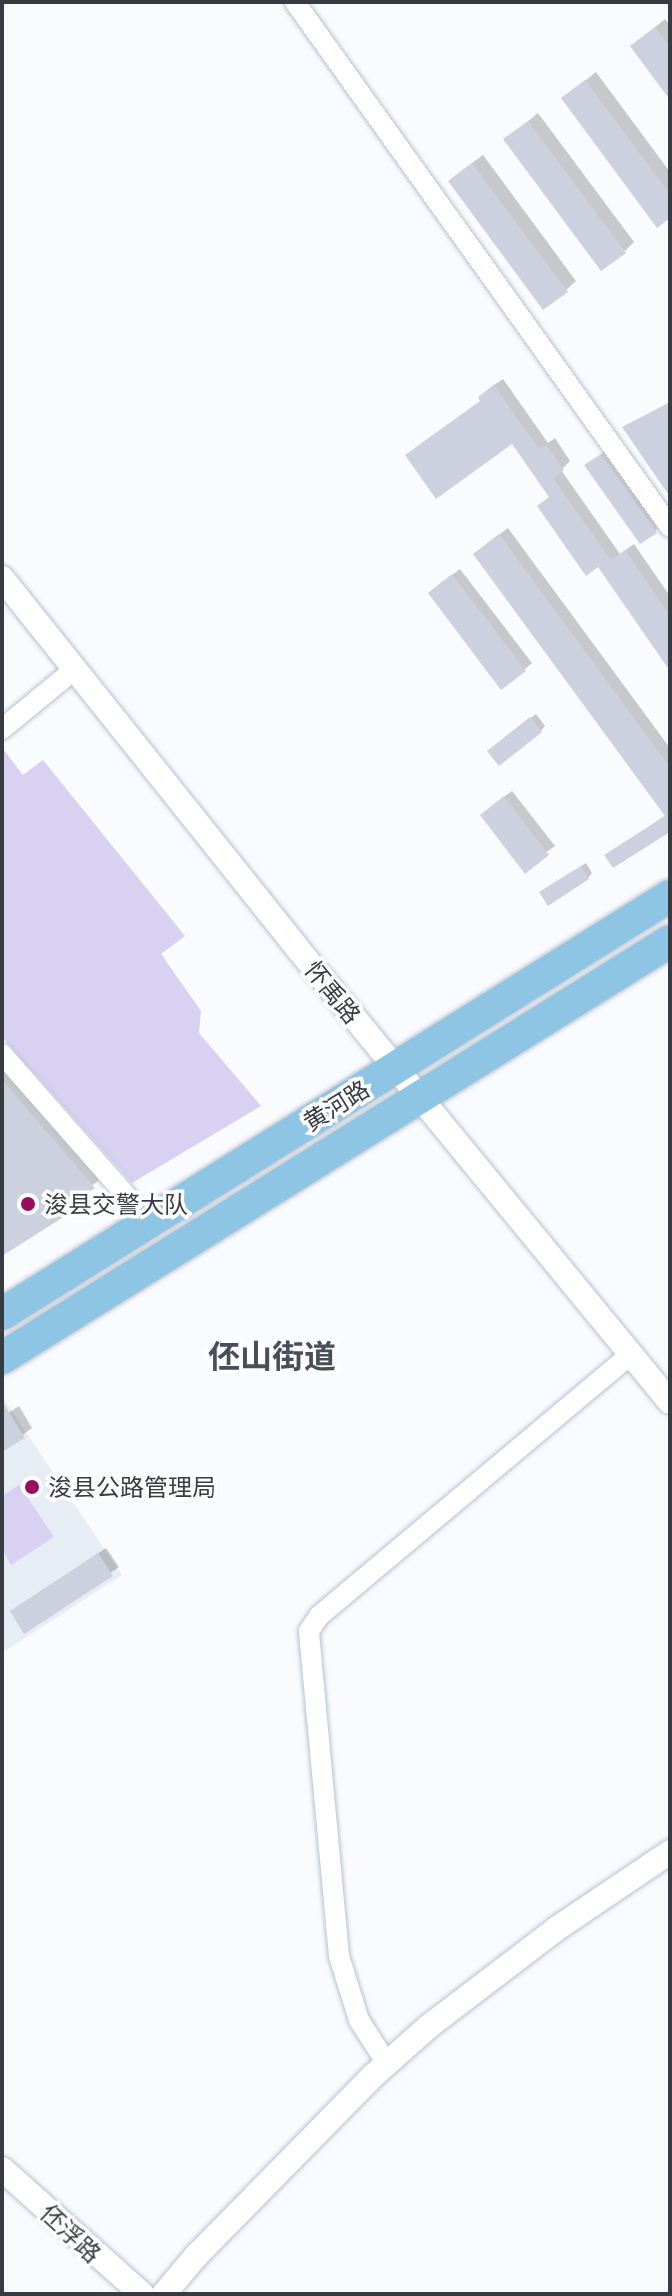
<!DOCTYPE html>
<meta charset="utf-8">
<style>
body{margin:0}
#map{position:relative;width:672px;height:2296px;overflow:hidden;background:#f9fbfe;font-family:"Open Sans","Noto Sans SC",sans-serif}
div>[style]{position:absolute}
.built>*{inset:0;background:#e7edf5}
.green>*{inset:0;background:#d8d1f1}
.shadow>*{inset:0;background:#0003}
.building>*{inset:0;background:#cdd0df}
.roads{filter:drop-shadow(0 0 2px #b8c1ce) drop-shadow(0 0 2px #b8c1ce)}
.minor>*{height:20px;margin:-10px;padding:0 10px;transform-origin:10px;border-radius:10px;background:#fff}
.tertiary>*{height:24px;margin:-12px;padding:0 12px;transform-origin:12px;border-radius:12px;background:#fff}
.primary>*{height:32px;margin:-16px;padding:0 16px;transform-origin:16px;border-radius:16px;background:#8ec5e5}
.dots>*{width:22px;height:22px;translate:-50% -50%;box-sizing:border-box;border:4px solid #fff;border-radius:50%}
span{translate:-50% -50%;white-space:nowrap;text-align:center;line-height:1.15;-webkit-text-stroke:7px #fff;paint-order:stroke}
.street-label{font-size:24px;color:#383b41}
.poi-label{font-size:24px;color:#383b41}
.left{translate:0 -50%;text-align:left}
.district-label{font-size:32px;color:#474f5a;font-weight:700}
.frame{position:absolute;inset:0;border:4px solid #383b41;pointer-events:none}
</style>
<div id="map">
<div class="built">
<div style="clip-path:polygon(3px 1398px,122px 1575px,2px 1653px,2px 1399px)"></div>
</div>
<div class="green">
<div style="clip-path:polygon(4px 750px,23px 775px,43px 760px,185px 936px,161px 954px,201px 1011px,199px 1033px,261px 1106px,132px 1183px,2px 1037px)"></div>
<div style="clip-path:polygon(19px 1485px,54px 1537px,11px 1565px,2px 1550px,2px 1496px)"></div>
</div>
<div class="shadow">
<div style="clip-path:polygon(665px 19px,670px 25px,670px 97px,632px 46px)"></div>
<div style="clip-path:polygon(596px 72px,670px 172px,670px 216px,563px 98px)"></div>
<div style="clip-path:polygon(538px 113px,634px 242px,625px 251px,506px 139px)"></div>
<div style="clip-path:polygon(483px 155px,576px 281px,566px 290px,460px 172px)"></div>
<div style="clip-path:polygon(503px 379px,548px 443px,555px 438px,570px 461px,561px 470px,620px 554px,634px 544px,670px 596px,670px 667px,512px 441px,407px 455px,482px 400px,488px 389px)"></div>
<div style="clip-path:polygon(609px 448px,662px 524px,655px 531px,587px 466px)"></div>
<div style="clip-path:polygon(508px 528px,670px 748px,670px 829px,607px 856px,667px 814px,475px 554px)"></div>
<div style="clip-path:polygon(460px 569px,532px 663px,524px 670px,437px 586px)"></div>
<div style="clip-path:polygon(536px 714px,545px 726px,541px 731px,494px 747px)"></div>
<div style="clip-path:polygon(512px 791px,555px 846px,524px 868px,489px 808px)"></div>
<div style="clip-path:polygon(586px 863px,592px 873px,588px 878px,546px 888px)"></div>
<div style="clip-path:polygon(2px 1062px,102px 1178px,67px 1204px,69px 1208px,61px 1216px,2px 1253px)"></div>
<div style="clip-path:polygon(19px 1406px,32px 1428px,2px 1450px,2px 1417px)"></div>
<div style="clip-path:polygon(106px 1548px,119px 1567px,25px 1631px,12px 1611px)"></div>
</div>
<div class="building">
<div style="clip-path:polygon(655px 27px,670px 47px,670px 100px,630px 46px)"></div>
<div style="clip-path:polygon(585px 80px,670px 194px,670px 218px,657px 228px,561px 98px)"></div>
<div style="clip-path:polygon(528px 121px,626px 253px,601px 271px,503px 139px)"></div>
<div style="clip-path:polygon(472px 163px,568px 292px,543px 310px,448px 181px)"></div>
<div style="clip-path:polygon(494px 385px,539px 449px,546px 445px,564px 470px,553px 478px,611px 560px,625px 550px,670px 615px,670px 671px,598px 567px,586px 576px,537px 506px,549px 497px,512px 444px,436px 499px,405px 455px,480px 401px,478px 397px)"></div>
<div style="clip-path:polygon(670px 402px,670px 497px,622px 427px)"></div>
<div style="clip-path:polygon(601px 454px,657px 533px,640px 544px,584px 465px)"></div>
<div style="clip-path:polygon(499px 534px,670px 767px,670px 832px,613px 868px,604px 855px,665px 816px,473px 554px)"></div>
<div style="clip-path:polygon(452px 574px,526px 671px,501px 690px,428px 593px)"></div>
<div style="clip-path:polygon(530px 717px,542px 732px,499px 766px,487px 751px)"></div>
<div style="clip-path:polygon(504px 796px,549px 855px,525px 874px,480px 815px)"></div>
<div style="clip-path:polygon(581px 866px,589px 879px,548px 906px,539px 892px)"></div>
<div style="clip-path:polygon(2px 1080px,95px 1188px,59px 1212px,62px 1218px,2px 1256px)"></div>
<div style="clip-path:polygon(2px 1401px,25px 1438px,2px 1452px)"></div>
<div style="clip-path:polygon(98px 1553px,113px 1576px,24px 1634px,10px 1611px)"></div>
</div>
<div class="roads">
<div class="minor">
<div style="left:295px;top:2px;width:645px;rotate:54.46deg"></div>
<div style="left:2px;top:729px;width:94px;rotate:-39.4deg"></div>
<div style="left:2px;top:1054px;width:185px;rotate:48.7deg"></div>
<div style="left:124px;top:1193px;width:38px;rotate:55deg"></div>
<div style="left:387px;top:2064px;width:52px;rotate:-122.5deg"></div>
<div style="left:359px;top:2020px;width:67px;rotate:-107.4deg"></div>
<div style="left:339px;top:1956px;width:326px;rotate:-95.3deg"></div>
<div style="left:309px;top:1631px;width:18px;rotate:-56deg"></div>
<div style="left:319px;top:1616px;width:407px;rotate:-40deg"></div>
</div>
<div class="tertiary">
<div style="left:2px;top:578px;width:475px;rotate:51.4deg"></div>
<div style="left:298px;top:949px;width:586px;rotate:50.61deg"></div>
<div style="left:2px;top:2169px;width:188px;rotate:41.8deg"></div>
<div style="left:164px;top:2294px;width:50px;rotate:-49.9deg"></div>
<div style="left:196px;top:2256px;width:254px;rotate:-45.5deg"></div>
<div style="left:374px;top:2075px;width:72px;rotate:-41.6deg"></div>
<div style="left:428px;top:2027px;width:161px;rotate:-37.4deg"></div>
<div style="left:556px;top:1929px;width:138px;rotate:-34deg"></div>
</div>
<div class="primary">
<div style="left:2px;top:1314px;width:788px;rotate:-32.04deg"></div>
<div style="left:2px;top:1358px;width:787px;rotate:-31.97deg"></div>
</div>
</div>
<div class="dots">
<div style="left:28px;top:1204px;background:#9a0d5e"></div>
<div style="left:32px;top:1487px;background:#9a0d5e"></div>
</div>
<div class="street-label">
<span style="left:333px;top:992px;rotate:51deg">怀禹路</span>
<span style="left:336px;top:1105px;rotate:-32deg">黄河路</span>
<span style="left:71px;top:2233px;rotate:43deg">伾浮路</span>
</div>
<div class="poi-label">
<span class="left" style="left:44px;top:1204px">浚县交警大队</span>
<span class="left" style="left:48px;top:1487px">浚县公路管理局</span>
</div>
<div class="district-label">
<span style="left:272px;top:1356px">伾山街道</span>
</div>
<div class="frame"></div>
</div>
